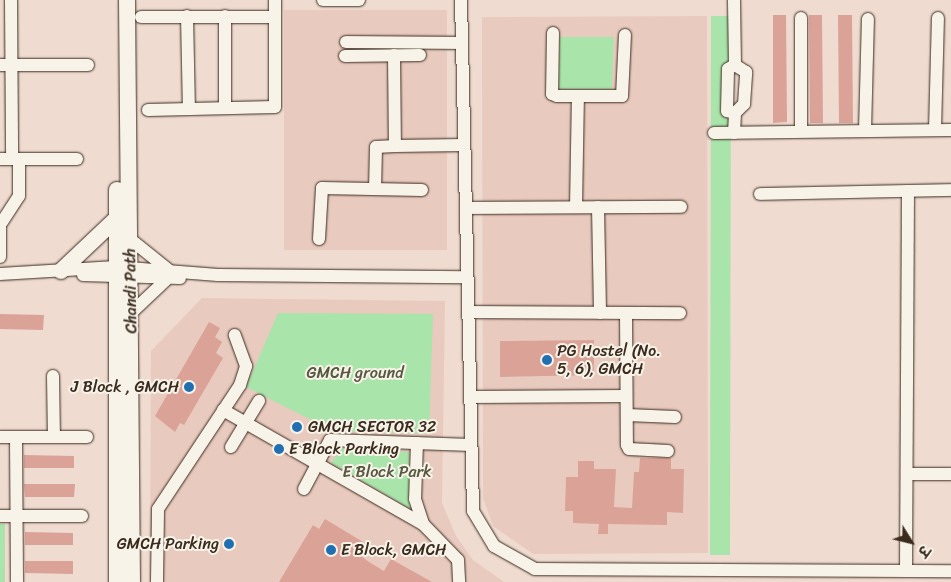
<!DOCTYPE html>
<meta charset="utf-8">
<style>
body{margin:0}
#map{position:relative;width:951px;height:582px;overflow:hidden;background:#efdbd0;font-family:Sriracha,"Playpen Sans Deva",sans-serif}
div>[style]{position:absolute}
.built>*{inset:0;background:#e9cabf}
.green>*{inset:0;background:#a9e4aa}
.building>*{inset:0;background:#dba298}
.roads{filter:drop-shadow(0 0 1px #3b2a1e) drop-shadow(0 0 1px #3b2a1e)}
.minor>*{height:12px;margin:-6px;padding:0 6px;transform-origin:6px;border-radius:6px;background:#f7f3e8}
.major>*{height:16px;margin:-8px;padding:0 8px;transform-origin:8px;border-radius:8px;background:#f7f3e8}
.dots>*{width:14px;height:14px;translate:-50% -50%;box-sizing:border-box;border:2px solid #f7f3e8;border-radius:50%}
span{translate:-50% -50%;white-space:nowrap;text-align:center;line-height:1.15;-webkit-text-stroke:4px #f7f3e8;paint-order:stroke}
.street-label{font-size:16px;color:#3b2a1e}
.poi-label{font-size:16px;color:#3b2a1e}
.left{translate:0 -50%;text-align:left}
.right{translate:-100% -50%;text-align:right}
.park-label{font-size:16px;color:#565841}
.north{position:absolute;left:886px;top:517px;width:50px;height:50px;-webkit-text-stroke:4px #f7f3e8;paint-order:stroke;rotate:126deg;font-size:14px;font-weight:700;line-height:20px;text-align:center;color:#3b2a1e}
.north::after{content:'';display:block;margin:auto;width:18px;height:22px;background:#3b2a1e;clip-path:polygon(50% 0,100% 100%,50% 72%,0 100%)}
</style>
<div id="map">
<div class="built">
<div style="clip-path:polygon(284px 10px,447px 10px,447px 250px,284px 250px)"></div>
<div style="clip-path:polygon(707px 16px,708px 553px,533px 554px,493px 526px,483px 498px,482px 17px)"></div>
<div style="clip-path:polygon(202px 298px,445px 301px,442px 503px,456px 536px,473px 560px,504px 582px,150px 582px,151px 351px)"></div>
</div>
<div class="green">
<div style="clip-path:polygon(711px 16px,731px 16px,730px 555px,710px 555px)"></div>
<div style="clip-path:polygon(560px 37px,614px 37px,612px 89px,559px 89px)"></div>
<div style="clip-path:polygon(278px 313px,433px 314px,429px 434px,333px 431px,246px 387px)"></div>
<div style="clip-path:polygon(341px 448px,409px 452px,411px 509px,331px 463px)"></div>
<div style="clip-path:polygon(0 524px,5px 524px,5px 582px,0 582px)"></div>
</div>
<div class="building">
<div style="clip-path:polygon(773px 15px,786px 15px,787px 122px,773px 123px)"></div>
<div style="clip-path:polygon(809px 15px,822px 15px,823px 123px,810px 123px)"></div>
<div style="clip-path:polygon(838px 15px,852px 15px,853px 123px,839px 123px)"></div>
<div style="clip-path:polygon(0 314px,44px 315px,43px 330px,0 329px)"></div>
<div style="clip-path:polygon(209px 322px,220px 328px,215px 337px,222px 342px,216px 353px,223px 358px,184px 425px,180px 423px,175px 432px,155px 416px)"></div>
<div style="clip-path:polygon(594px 340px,594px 375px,500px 377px,500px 341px)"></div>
<div style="clip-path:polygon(24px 455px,74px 456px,74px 468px,24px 468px)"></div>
<div style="clip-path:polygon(640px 458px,671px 458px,671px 469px,684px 469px,683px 513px,667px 512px,667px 525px,608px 524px,608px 534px,598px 534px,599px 524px,573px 523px,573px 511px,565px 511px,566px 477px,578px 477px,578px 461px,594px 461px,594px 469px,616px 469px,614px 507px,632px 508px,634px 472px,639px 472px)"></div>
<div style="clip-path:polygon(24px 484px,75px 484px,74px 497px,25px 497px)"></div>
<div style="clip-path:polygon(325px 519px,368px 545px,361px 556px,369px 562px,384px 571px,391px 559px,432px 582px,279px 582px,313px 525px,319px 529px)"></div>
<div style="clip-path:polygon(25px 532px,73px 533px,73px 545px,25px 545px)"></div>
<div style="clip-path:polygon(25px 561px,73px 561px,73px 574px,25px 573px)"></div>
</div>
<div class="roads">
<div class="minor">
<div style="left:11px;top:0;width:159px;rotate:89.6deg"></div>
<div style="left:323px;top:0;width:36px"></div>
<div style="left:461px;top:0;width:511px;rotate:88.65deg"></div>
<div style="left:473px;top:511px;width:41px;rotate:59deg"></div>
<div style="left:494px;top:546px;width:47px;rotate:29.3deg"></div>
<div style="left:535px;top:569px;width:416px;rotate:0.3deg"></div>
<div style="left:187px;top:16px;width:93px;rotate:88.8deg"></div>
<div style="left:225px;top:16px;width:92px;rotate:90deg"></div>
<div style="left:141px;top:17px;width:134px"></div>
<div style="left:801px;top:18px;width:113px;rotate:90deg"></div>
<div style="left:553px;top:33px;width:61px;rotate:90.9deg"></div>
<div style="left:552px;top:94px;width:5px;rotate:22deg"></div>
<div style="left:557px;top:96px;width:65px"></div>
<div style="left:622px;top:96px;width:61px;rotate:-87.2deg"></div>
<div style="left:346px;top:42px;width:116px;rotate:0.5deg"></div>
<div style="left:394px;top:55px;width:91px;rotate:89.4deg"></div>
<div style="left:395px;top:146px;width:69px;rotate:-0.8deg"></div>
<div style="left:345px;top:56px;width:75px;rotate:-0.8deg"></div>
<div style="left:0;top:65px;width:88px"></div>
<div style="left:148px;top:110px;width:127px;rotate:-1.4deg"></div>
<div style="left:275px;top:107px;width:107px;rotate:-90deg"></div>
<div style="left:735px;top:113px;width:8px;rotate:-166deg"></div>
<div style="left:727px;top:111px;width:42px;rotate:-88.6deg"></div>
<div style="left:728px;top:69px;width:8px;rotate:-30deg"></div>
<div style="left:935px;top:130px;width:112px;rotate:-88.5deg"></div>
<div style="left:865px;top:131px;width:112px;rotate:-88.5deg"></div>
<div style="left:714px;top:133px;width:237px;rotate:-0.7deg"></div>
<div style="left:734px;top:133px;width:20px;rotate:-87deg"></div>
<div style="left:735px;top:113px;width:13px;rotate:-45deg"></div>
<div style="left:744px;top:104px;width:32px;rotate:-86deg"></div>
<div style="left:746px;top:72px;width:13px;rotate:-148deg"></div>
<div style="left:735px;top:65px;width:65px;rotate:-90.9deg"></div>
<div style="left:0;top:159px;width:77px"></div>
<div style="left:375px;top:189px;width:42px;rotate:-88.6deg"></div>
<div style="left:376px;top:147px;width:19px;rotate:-3deg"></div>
<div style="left:760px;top:194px;width:191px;rotate:-1.2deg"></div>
<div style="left:576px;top:207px;width:111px;rotate:-89deg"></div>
<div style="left:598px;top:207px;width:106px;rotate:88.9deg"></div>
<div style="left:466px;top:208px;width:215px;rotate:-0.3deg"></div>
<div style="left:0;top:222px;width:35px;rotate:90deg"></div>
<div style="left:2px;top:222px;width:31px;rotate:-57deg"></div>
<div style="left:19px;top:196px;width:37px;rotate:-90deg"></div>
<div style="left:130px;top:239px;width:51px;rotate:38.7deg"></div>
<div style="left:319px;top:239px;width:51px;rotate:-86.6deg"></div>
<div style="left:322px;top:188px;width:100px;rotate:1.1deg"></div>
<div style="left:0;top:274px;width:116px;rotate:-3.5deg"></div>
<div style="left:116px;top:267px;width:102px;rotate:4.5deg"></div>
<div style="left:218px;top:275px;width:249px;rotate:0.5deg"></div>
<div style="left:83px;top:275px;width:97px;rotate:1.8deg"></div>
<div style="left:468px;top:312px;width:212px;rotate:0.3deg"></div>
<div style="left:131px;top:313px;width:48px;rotate:-43.3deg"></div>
<div style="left:626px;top:313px;width:132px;rotate:89.6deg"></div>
<div style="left:627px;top:445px;width:4px;rotate:63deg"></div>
<div style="left:629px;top:449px;width:39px;rotate:3deg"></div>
<div style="left:53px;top:376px;width:61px;rotate:89.1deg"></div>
<div style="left:470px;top:397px;width:156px;rotate:-0.4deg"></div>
<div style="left:223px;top:410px;width:230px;rotate:29.7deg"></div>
<div style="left:627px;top:415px;width:48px;rotate:2.4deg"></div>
<div style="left:0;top:437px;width:87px"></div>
<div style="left:16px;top:438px;width:144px;rotate:89.6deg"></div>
<div style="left:417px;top:443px;width:56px;rotate:92deg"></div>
<div style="left:415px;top:499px;width:26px;rotate:72deg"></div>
<div style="left:423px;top:524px;width:50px;rotate:45.8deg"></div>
<div style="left:458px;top:560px;width:22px;rotate:87deg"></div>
<div style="left:231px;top:447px;width:54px;rotate:-58.7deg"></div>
<div style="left:907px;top:474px;width:44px"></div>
<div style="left:304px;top:489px;width:55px;rotate:-62deg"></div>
<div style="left:330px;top:440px;width:141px;rotate:2deg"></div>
<div style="left:0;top:516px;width:82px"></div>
<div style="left:906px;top:571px;width:380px;rotate:-89.7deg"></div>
<div style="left:157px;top:582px;width:73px;rotate:-89.2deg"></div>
<div style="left:158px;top:509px;width:149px;rotate:-56.5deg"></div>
<div style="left:240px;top:385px;width:20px;rotate:-72deg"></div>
<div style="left:246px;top:366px;width:33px;rotate:-110deg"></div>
</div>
<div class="major">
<div style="left:127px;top:0;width:582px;rotate:89.51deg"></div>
<div style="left:117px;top:190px;width:392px;rotate:90deg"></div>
<div style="left:61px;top:271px;width:76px;rotate:-43.4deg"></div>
</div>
</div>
<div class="dots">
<div style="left:547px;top:360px;background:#1f6fb2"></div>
<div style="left:189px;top:387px;background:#1f6fb2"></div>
<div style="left:297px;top:427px;background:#1f6fb2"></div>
<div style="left:279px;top:449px;background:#1f6fb2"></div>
<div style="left:229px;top:544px;background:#1f6fb2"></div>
<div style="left:331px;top:550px;background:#1f6fb2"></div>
</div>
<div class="street-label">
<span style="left:131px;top:291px;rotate:-91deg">Chandi Path</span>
</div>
<div class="poi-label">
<span class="left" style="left:557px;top:360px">PG Hostel (No.<br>5, 6), GMCH</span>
<span class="right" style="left:179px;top:387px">J Block , GMCH</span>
<span class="left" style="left:308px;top:427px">GMCH SECTOR 32</span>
<span class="left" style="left:289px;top:449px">E Block Parking</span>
<span class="right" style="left:219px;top:544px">GMCH Parking</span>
<span class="left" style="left:341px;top:550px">E Block, GMCH</span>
</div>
<div class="park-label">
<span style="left:355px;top:373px">GMCH ground</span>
<span style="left:387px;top:472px">E Block Park</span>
</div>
<div class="north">उ</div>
</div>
